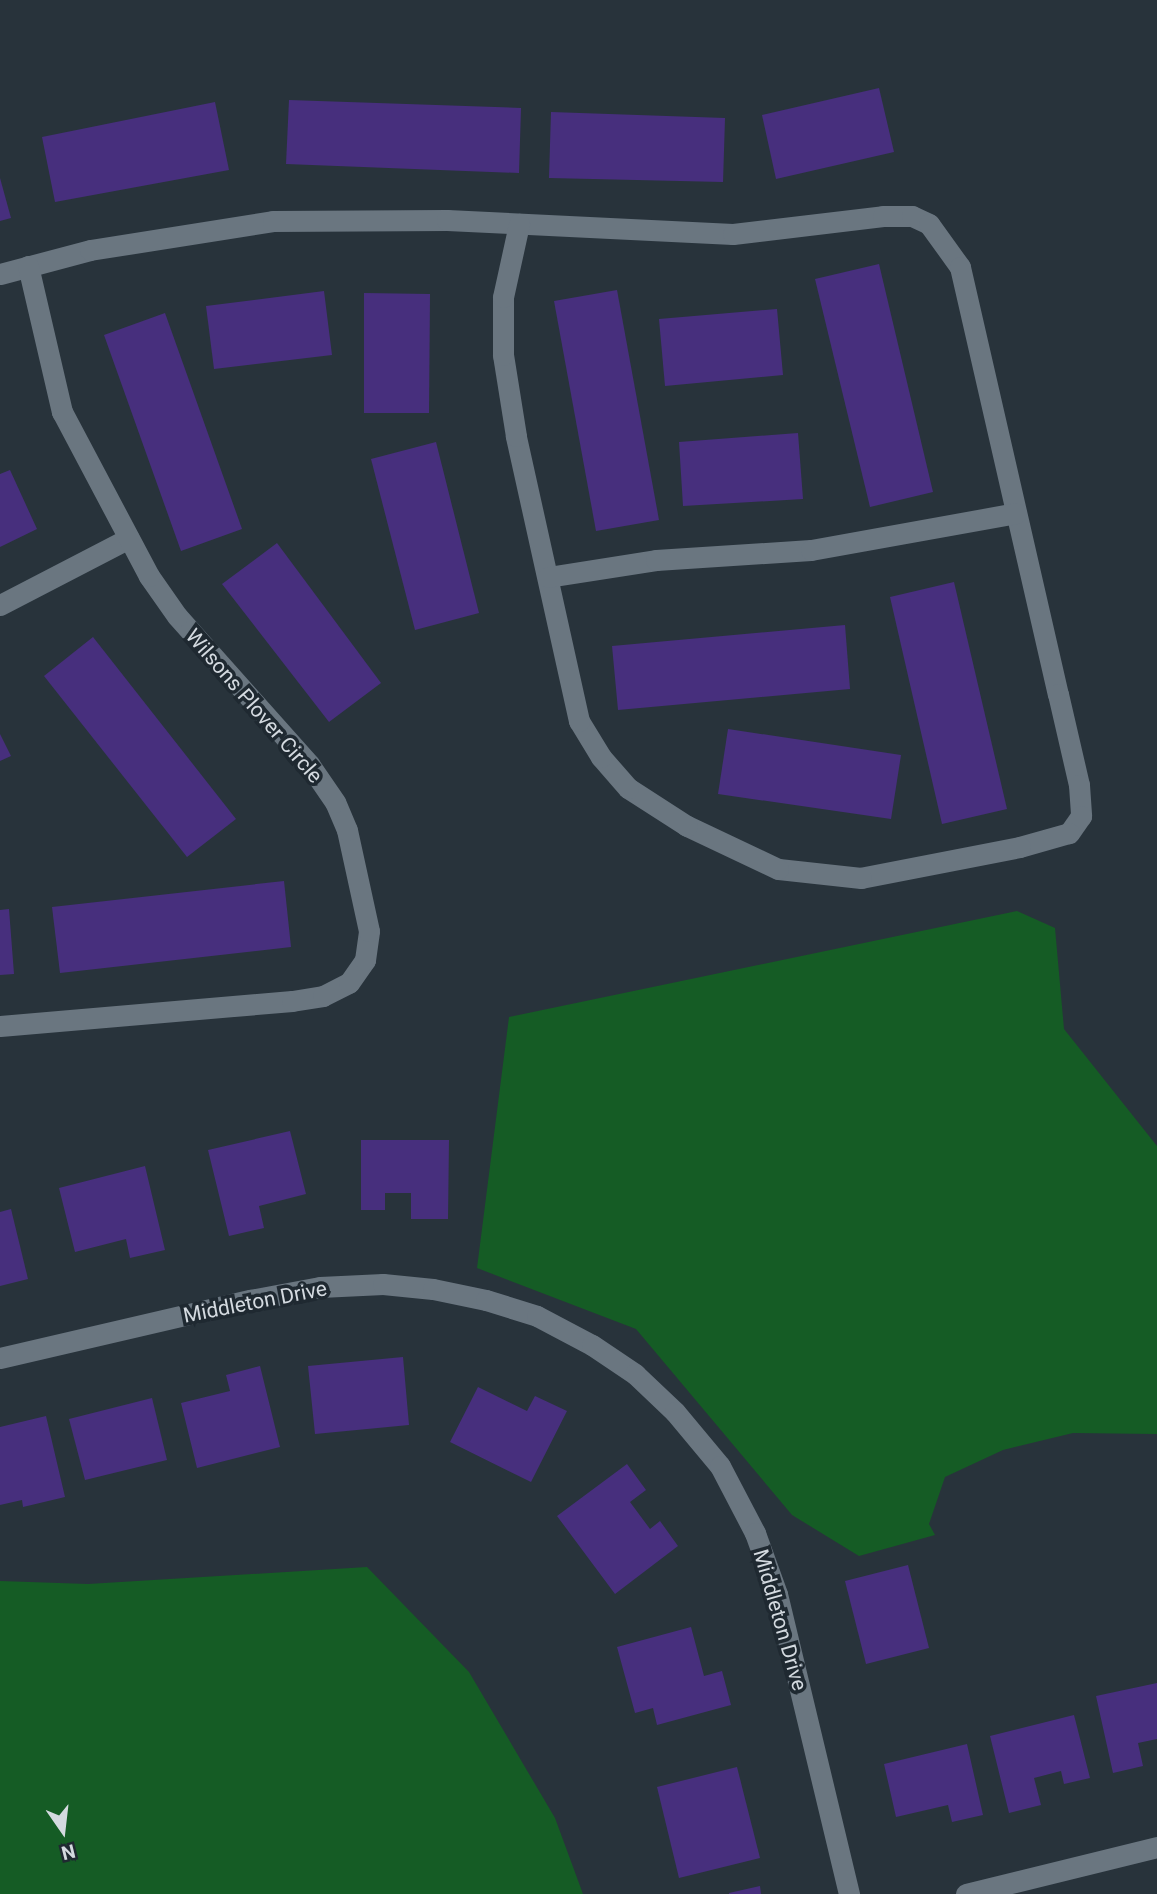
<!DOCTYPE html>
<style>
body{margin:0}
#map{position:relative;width:1157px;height:1894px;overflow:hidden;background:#28333b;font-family:Roboto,sans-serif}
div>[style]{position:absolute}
.green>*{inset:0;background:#155c25}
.building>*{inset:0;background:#472f7d}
.minor>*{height:21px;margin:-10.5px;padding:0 10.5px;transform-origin:10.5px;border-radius:10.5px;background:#6a7680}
span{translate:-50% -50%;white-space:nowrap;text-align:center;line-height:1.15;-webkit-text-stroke:7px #1f2931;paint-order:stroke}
.street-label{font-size:21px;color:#d4dae0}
.north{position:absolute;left:28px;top:1796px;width:70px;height:70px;-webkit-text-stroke:5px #1f2931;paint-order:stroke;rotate:166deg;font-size:19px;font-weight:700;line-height:28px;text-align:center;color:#d4dae0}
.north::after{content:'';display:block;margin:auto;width:24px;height:32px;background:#d4dae0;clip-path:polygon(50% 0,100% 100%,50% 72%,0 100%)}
</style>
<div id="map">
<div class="green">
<div style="clip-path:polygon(1017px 911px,1055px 928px,1064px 1029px,1157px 1146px,1157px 1434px,1073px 1433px,1003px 1450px,945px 1477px,929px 1524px,935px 1535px,859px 1556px,792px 1515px,636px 1329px,477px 1268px,509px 1017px)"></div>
<div style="clip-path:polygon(367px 1567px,469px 1672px,555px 1818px,583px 1894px,0 1894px,0 1581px,88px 1584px)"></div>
</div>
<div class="building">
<div style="clip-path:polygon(879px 88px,894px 152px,776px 179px,762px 115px)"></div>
<div style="clip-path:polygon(289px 100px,521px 108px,519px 173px,286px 164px)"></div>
<div style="clip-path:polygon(215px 102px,229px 170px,55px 202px,42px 137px)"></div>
<div style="clip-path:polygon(551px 112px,725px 118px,723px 182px,549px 178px)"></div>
<div style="clip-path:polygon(0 178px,11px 218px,0 221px)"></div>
<div style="clip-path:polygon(879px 264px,933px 492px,870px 507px,815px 279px)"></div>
<div style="clip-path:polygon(617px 290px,659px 520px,596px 531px,554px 301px)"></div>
<div style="clip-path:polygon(324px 291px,332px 355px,214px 369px,206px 306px)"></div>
<div style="clip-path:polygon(364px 293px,430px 294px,429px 413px,364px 413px)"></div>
<div style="clip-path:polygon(777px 309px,783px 375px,665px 386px,659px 319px)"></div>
<div style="clip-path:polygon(165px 313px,242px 529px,181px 551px,104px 335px)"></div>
<div style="clip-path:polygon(798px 433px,803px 499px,683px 506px,679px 442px)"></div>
<div style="clip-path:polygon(436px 442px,479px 613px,415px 630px,371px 459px)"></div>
<div style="clip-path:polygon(10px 470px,37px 529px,0 547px,0 474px)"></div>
<div style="clip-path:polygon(277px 543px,381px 683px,329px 722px,222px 584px)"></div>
<div style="clip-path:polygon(954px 582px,1007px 809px,942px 824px,890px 597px)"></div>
<div style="clip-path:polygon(845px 625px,850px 689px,618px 710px,612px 646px)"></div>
<div style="clip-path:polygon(93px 637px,236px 819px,187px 857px,44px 676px)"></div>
<div style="clip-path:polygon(728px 729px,901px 755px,891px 819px,718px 794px)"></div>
<div style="clip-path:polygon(0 734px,11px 756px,0 761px)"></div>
<div style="clip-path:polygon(284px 881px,291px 947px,60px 973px,52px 907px)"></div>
<div style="clip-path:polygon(9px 909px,14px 974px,0 975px,0 910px)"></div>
<div style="clip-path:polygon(290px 1131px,306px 1194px,259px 1206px,264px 1228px,229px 1236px,208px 1150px)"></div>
<div style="clip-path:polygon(361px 1140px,449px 1140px,448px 1219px,411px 1219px,411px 1193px,385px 1193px,385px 1210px,361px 1210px)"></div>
<div style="clip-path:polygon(145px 1166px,165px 1250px,130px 1258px,126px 1239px,75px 1252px,59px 1188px)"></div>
<div style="clip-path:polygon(11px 1209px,28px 1279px,0 1286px,0 1212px)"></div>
<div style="clip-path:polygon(403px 1357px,409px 1425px,315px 1434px,308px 1366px)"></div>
<div style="clip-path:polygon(260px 1366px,280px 1447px,197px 1468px,181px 1403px,230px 1391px,226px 1375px)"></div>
<div style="clip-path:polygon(478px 1387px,527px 1411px,535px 1396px,567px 1411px,531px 1482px,450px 1442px)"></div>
<div style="clip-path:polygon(152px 1398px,167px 1460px,85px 1480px,69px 1419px)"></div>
<div style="clip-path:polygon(46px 1416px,65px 1497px,23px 1507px,22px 1500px,0 1505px,0 1427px)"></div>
<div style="clip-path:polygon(627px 1464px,646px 1490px,630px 1502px,650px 1529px,660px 1521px,678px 1546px,615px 1594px,557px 1516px)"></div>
<div style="clip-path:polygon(908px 1565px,929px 1648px,866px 1664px,845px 1581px)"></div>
<div style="clip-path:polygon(691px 1627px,704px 1676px,722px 1671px,731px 1705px,657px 1725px,653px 1708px,635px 1713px,617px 1647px)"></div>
<div style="clip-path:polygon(1157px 1683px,1157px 1739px,1138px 1743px,1143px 1766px,1113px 1773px,1096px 1696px)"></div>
<div style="clip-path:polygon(1074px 1715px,1090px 1778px,1064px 1784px,1061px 1771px,1034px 1778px,1041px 1805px,1009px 1813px,990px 1736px)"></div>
<div style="clip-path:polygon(967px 1744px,983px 1815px,952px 1822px,948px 1805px,896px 1817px,884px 1764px)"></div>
<div style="clip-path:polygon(737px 1767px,760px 1858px,679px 1878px,657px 1787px)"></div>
<div style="clip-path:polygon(760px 1886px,761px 1894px,729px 1894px,729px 1893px)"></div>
</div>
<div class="minor">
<div style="left:0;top:274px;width:93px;rotate:-14.9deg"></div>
<div style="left:90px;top:250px;width:185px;rotate:-9deg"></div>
<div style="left:273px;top:221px;width:174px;rotate:-0.3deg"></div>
<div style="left:447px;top:220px;width:286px;rotate:2.8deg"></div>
<div style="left:733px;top:234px;width:151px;rotate:-6.8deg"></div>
<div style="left:883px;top:216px;width:29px"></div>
<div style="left:912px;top:216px;width:19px;rotate:25deg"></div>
<div style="left:929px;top:224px;width:53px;rotate:54.2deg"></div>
<div style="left:960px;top:267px;width:438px;rotate:77.1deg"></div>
<div style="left:1058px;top:694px;width:93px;rotate:77deg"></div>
<div style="left:1079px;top:785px;width:31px;rotate:86deg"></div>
<div style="left:1081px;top:816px;width:21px;rotate:125deg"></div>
<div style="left:1069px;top:833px;width:51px;rotate:164.1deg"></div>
<div style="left:1020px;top:847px;width:162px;rotate:169deg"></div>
<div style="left:861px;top:878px;width:83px;rotate:-173.8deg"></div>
<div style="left:778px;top:869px;width:101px;rotate:-154.7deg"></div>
<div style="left:687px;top:826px;width:70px;rotate:-147.2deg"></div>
<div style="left:628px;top:788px;width:41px;rotate:-131.1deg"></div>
<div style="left:601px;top:757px;width:42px;rotate:-121.4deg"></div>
<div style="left:579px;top:721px;width:292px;rotate:-102.5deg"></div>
<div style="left:516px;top:436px;width:82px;rotate:-99.1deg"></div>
<div style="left:503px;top:355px;width:58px;rotate:-90deg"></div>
<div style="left:503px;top:297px;width:75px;rotate:-77.6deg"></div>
<div style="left:548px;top:577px;width:109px;rotate:-8.9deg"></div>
<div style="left:656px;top:560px;width:155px;rotate:-3.7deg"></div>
<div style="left:811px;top:550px;width:208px;rotate:-10.2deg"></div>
<div style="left:0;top:605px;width:145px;rotate:-27.4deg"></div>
<div style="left:0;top:1026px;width:293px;rotate:-4.9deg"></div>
<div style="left:292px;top:1001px;width:31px;rotate:-9deg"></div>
<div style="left:323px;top:996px;width:29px;rotate:-27deg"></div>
<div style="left:349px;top:983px;width:28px;rotate:-55deg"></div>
<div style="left:365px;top:960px;width:29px;rotate:-82deg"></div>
<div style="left:369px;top:931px;width:103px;rotate:-102.3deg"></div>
<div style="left:347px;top:830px;width:30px;rotate:-113deg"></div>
<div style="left:335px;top:802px;width:46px;rotate:-124.4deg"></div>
<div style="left:309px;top:764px;width:198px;rotate:-131.7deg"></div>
<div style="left:177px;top:616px;width:49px;rotate:-125deg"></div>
<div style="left:149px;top:576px;width:186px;rotate:-117.9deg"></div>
<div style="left:62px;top:412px;width:150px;rotate:-103.1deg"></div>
<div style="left:0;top:1358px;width:257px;rotate:-13.1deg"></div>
<div style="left:250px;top:1300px;width:71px;rotate:-10.5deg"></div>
<div style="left:320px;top:1287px;width:63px;rotate:-2.7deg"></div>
<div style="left:383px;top:1284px;width:50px;rotate:5.7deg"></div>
<div style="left:433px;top:1289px;width:54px;rotate:11.7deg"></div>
<div style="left:486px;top:1300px;width:53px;rotate:17.4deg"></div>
<div style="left:537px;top:1316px;width:62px;rotate:27.8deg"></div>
<div style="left:592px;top:1345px;width:52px;rotate:34deg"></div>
<div style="left:635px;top:1374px;width:55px;rotate:43.5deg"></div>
<div style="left:675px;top:1412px;width:70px;rotate:50.2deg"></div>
<div style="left:720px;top:1466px;width:76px;rotate:62.4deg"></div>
<div style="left:755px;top:1533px;width:65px;rotate:70.2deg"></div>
<div style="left:777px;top:1594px;width:309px;rotate:76.5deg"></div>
<div style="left:966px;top:1894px;width:197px;rotate:-13.8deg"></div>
</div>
<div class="street-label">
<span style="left:254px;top:706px;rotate:49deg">Wilsons Plover Circle</span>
<span style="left:255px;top:1302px;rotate:-11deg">Middleton Drive</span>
<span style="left:780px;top:1620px;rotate:74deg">Middleton Drive</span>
</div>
<div class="north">N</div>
</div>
